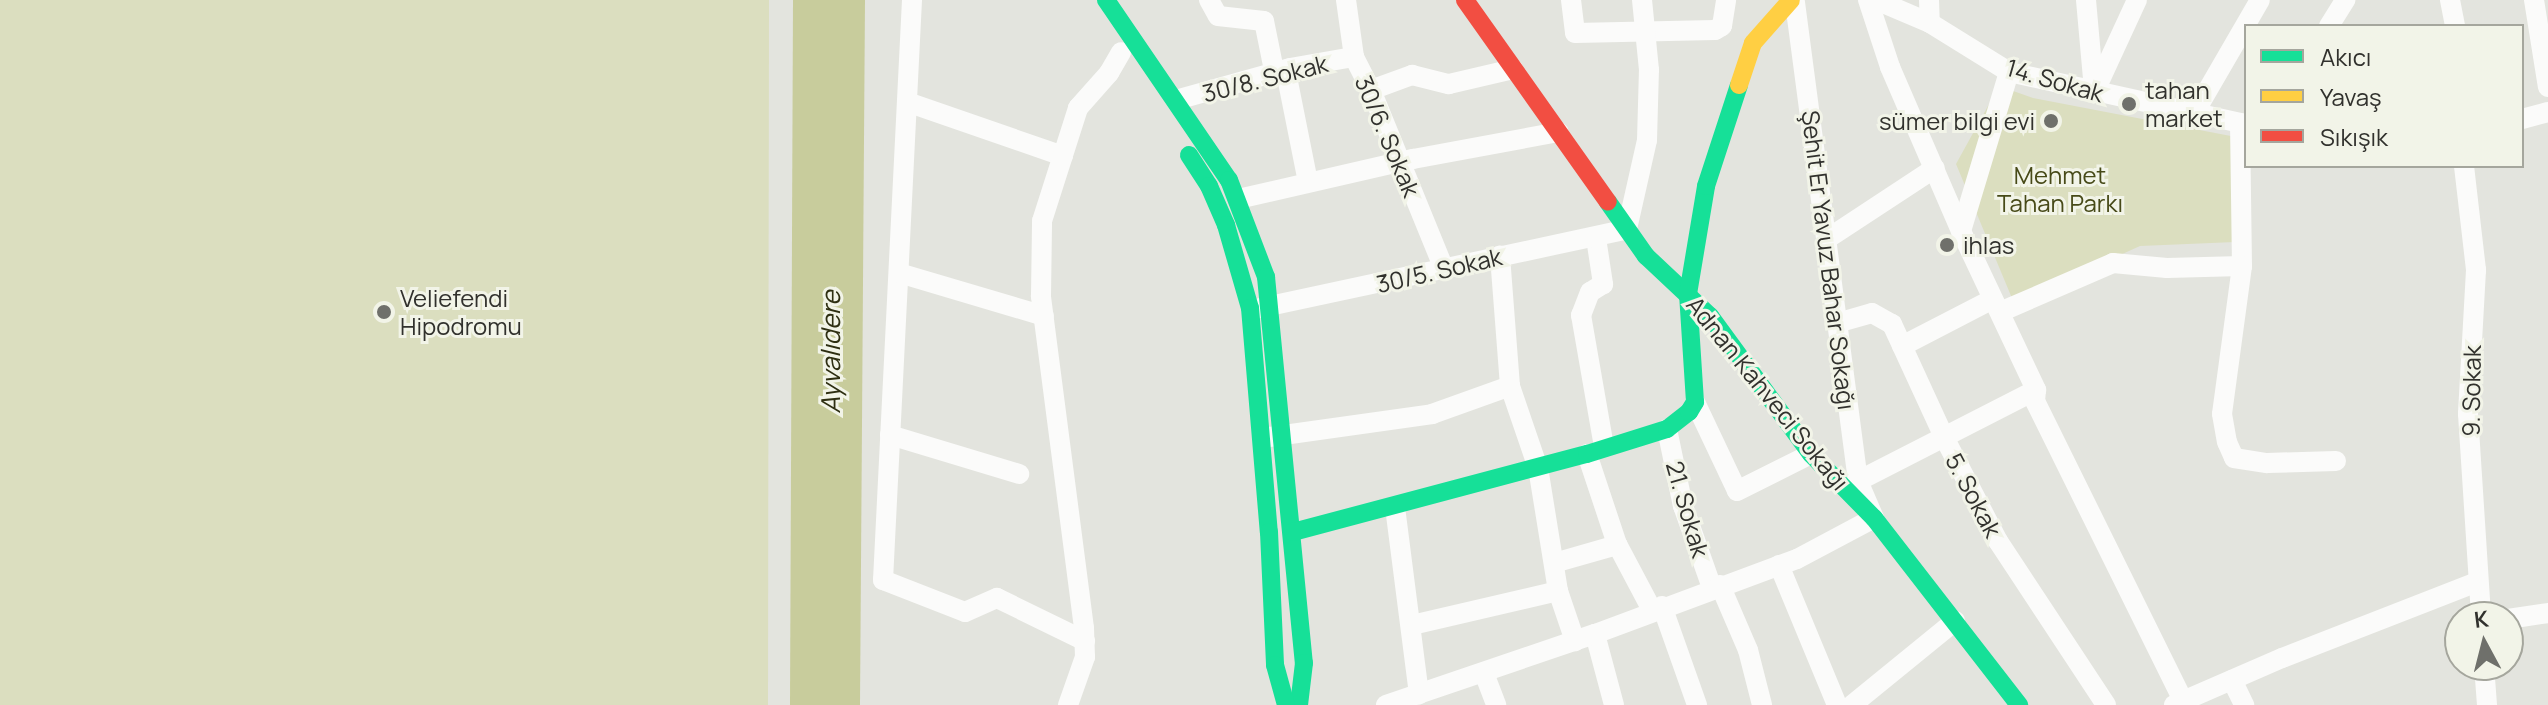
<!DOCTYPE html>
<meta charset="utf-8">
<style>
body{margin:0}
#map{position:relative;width:2548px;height:705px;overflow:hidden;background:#e3e4de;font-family:Manrope,sans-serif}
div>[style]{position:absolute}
.green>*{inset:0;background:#dbdebf}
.water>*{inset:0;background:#c8cc9c}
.street>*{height:20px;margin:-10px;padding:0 10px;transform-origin:10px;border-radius:10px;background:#fbfbfa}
.fast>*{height:18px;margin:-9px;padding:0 9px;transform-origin:9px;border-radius:9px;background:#16e098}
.slow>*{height:18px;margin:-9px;padding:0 9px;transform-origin:9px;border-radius:9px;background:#ffcf43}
.jam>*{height:18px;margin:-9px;padding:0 9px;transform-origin:9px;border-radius:9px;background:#f24e42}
.dots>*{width:22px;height:22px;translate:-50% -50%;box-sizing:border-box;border:4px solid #f2f4e8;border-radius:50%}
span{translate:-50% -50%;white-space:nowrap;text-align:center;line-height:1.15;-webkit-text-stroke:6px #f2f4e8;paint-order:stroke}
.street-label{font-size:24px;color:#31312d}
.poi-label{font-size:24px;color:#31312d}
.left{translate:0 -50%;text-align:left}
.right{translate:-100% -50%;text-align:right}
.park-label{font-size:24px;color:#474a18}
.water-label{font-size:26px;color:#2e2f12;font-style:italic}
.legend{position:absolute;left:2244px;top:24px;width:280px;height:144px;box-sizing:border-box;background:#f2f4e8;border:2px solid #a5a69d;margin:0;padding:10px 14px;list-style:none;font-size:24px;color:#31312d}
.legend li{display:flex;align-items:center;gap:16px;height:40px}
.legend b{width:40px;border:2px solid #a5a69d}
.north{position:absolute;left:2444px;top:601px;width:80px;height:80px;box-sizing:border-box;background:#f2f4e8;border:2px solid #a5a69d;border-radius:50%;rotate:353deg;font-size:22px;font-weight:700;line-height:32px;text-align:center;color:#31312d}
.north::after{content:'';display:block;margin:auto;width:28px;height:36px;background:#6f706b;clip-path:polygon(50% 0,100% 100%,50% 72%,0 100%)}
</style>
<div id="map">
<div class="green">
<div style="clip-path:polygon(0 0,769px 0,768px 705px,0 705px)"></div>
<div style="clip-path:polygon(1999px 86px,2033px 98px,2236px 137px,2235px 242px,2140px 246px,2014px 303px,1956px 164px)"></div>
</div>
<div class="water">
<div style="clip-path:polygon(793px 0,865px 0,860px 705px,790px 705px)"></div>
</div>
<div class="street">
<div style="left:912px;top:0;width:581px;rotate:92.86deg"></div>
<div style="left:883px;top:580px;width:88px;rotate:21.3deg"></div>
<div style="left:965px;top:612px;width:35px;rotate:-24deg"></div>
<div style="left:997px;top:598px;width:98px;rotate:26deg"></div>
<div style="left:1209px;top:0;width:18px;rotate:61deg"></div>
<div style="left:1218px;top:16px;width:46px;rotate:6.2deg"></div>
<div style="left:1264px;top:21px;width:55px;rotate:78.5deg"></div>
<div style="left:1346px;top:0;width:58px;rotate:82deg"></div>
<div style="left:1354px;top:57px;width:37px;rotate:63deg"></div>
<div style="left:1371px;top:90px;width:193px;rotate:67.8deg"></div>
<div style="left:1571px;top:0;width:33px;rotate:83deg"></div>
<div style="left:1575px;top:33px;width:140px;rotate:-1.2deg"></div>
<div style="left:1715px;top:30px;width:8px;rotate:-30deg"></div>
<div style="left:1722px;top:26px;width:26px;rotate:-81deg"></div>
<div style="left:1868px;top:0;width:71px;rotate:71.8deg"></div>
<div style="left:1890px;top:67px;width:179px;rotate:66.6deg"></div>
<div style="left:1961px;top:231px;width:176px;rotate:64.7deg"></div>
<div style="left:2036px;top:390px;width:11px;rotate:95deg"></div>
<div style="left:2035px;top:401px;width:335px;rotate:63.7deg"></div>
<div style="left:1876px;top:0;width:59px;rotate:23.1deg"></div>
<div style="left:1930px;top:23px;width:93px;rotate:31.8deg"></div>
<div style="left:2009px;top:72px;width:243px;rotate:12.4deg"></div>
<div style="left:1929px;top:0;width:23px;rotate:88deg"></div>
<div style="left:2086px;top:0;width:89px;rotate:84.9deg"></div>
<div style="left:2450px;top:0;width:26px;rotate:79deg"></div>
<div style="left:2534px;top:0;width:88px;rotate:80.9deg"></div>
<div style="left:2329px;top:26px;width:31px;rotate:-58deg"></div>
<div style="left:1286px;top:72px;width:112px;rotate:78.7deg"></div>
<div style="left:1371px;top:90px;width:44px;rotate:-20.1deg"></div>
<div style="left:1412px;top:75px;width:38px;rotate:14deg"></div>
<div style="left:1449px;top:84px;width:66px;rotate:-13.2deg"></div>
<div style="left:2094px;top:93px;width:102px;rotate:-65.2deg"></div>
<div style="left:1176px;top:100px;width:118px;rotate:-15.7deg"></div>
<div style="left:1290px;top:68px;width:65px;rotate:-9.8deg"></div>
<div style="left:907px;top:102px;width:165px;rotate:19.1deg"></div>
<div style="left:2195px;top:112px;width:129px;rotate:-59.9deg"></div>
<div style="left:2522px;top:119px;width:27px;rotate:-15deg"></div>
<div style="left:2240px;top:123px;width:143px;rotate:89.2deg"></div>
<div style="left:2242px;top:266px;width:149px;rotate:97.7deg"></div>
<div style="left:2222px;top:414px;width:28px;rotate:80deg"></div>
<div style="left:2227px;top:442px;width:17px;rotate:66deg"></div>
<div style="left:2234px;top:458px;width:33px;rotate:9deg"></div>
<div style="left:2267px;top:463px;width:69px;rotate:-1.7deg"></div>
<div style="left:2464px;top:166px;width:105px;rotate:83.4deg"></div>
<div style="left:2476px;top:270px;width:144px;rotate:93.2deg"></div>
<div style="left:2468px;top:414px;width:203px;rotate:86.3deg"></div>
<div style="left:1238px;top:199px;width:180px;rotate:-12.9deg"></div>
<div style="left:1413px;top:159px;width:148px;rotate:-10.5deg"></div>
<div style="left:1961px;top:231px;width:166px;rotate:-73.2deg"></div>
<div style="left:1596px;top:238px;width:47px;rotate:81.3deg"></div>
<div style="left:1603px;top:284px;width:15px;rotate:148deg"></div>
<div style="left:1590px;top:292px;width:25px;rotate:111deg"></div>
<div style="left:1581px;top:315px;width:134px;rotate:80.1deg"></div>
<div style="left:1827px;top:239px;width:129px;rotate:-33.3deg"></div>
<div style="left:899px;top:273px;width:151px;rotate:16.5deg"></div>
<div style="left:1260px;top:308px;width:375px;rotate:-12.1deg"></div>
<div style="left:1627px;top:229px;width:91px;rotate:-77.3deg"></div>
<div style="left:1647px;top:140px;width:70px;rotate:-88.4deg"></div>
<div style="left:1649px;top:70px;width:70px;rotate:-95.7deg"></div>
<div style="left:2000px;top:312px;width:123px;rotate:-23.4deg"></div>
<div style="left:2113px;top:263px;width:54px;rotate:5.3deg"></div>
<div style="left:2167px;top:268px;width:75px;rotate:-1.5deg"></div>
<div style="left:1837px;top:323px;width:36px;rotate:-16deg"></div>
<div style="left:1872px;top:313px;width:23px;rotate:29deg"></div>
<div style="left:1892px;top:324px;width:124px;rotate:65.3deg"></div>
<div style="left:1944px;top:437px;width:117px;rotate:62.6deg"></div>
<div style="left:1998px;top:541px;width:196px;rotate:56.6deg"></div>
<div style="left:1902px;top:346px;width:102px;rotate:-27.3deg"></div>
<div style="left:1695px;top:402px;width:98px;rotate:64.7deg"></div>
<div style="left:1737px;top:491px;width:83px;rotate:-26.6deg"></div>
<div style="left:1667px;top:429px;width:79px;rotate:78.3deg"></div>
<div style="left:1683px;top:506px;width:87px;rotate:70.5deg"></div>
<div style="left:890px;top:435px;width:135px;rotate:16.8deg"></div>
<div style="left:1269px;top:437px;width:165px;rotate:-8deg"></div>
<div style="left:1432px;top:414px;width:83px;rotate:-19.7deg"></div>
<div style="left:1587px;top:454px;width:95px;rotate:71.6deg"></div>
<div style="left:1617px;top:544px;width:75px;rotate:62.1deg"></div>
<div style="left:1858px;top:481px;width:200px;rotate:-27.1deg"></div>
<div style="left:1395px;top:507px;width:189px;rotate:82.7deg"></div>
<div style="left:1554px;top:563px;width:66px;rotate:-15.9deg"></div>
<div style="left:1779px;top:565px;width:152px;rotate:67.5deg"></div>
<div style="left:1720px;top:585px;width:71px;rotate:66.7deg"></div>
<div style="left:1748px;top:650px;width:57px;rotate:75.7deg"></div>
<div style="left:1558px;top:591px;width:53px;rotate:71.2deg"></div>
<div style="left:1662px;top:606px;width:105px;rotate:70.5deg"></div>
<div style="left:2508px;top:619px;width:40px;rotate:-8.5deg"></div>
<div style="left:1412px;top:625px;width:150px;rotate:-13.1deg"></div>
<div style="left:1558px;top:591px;width:125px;rotate:-99.2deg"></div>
<div style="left:1538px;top:468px;width:87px;rotate:-108.9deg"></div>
<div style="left:1510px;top:386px;width:131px;rotate:-94.4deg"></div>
<div style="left:1595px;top:634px;width:73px;rotate:75deg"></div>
<div style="left:2484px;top:665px;width:40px;rotate:85.7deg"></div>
<div style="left:1484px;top:673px;width:34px;rotate:69deg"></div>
<div style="left:2232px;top:680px;width:28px;rotate:64deg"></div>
<div style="left:1068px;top:705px;width:51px;rotate:-70.5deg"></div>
<div style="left:1085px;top:657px;width:29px;rotate:-92deg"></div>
<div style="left:1084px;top:628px;width:335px;rotate:-97.4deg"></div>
<div style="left:1041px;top:296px;width:75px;rotate:-89.2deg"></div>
<div style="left:1042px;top:221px;width:119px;rotate:-72.3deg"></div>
<div style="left:1078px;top:108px;width:47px;rotate:-48.5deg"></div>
<div style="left:1109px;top:73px;width:24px;rotate:-60deg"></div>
<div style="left:1386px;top:705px;width:221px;rotate:-18.8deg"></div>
<div style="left:1595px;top:634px;width:215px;rotate:-20.4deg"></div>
<div style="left:1797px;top:559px;width:87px;rotate:-28deg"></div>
<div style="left:1874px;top:518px;width:40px;rotate:-113.4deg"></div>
<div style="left:1858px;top:481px;width:485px;rotate:-97.5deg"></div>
<div style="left:1852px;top:705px;width:133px;rotate:-39.2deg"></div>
<div style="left:2174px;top:705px;width:118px;rotate:-23.5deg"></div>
<div style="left:2282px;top:658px;width:209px;rotate:-21.3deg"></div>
</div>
<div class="fast">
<div style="left:1106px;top:0;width:218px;rotate:55.7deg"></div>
<div style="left:1229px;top:180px;width:104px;rotate:69.1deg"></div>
<div style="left:1266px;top:277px;width:388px;rotate:84.4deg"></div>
<div style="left:1304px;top:663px;width:42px;rotate:96.8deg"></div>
<div style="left:1189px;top:155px;width:37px;rotate:57deg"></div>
<div style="left:1209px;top:186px;width:43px;rotate:66.4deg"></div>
<div style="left:1226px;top:225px;width:86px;rotate:73.9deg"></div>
<div style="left:1250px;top:308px;width:225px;rotate:85.2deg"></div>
<div style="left:1269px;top:532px;width:133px;rotate:87.4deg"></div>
<div style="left:1275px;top:665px;width:41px;rotate:74.6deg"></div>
<div style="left:1608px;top:202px;width:66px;rotate:54.9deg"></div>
<div style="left:1646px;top:256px;width:88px;rotate:43.2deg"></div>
<div style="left:1710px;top:316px;width:171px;rotate:53.8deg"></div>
<div style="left:1811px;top:454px;width:90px;rotate:45.5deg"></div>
<div style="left:1874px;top:518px;width:237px;rotate:52.2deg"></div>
<div style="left:1293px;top:532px;width:304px;rotate:-14.9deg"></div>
<div style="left:1587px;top:454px;width:84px;rotate:-17.4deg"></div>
<div style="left:1667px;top:429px;width:28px;rotate:-38deg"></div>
<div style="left:1689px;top:412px;width:12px;rotate:-59deg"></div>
<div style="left:1695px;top:402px;width:108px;rotate:-93.7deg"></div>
<div style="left:1688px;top:294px;width:109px;rotate:-80.5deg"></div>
<div style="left:1706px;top:186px;width:106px;rotate:-71.9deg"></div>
</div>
<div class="slow">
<div style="left:1739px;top:85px;width:44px;rotate:-71.6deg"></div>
<div style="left:1753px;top:43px;width:57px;rotate:-48.5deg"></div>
</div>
<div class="jam">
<div style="left:1465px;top:0;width:247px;rotate:54.7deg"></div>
</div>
<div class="dots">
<div style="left:2129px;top:104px;background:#6f706b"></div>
<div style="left:2051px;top:121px;background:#6f706b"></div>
<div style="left:1947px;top:245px;background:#6f706b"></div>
<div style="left:384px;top:312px;background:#6f706b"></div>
</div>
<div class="street-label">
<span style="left:1265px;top:78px;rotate:-14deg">30/8. Sokak</span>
<span style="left:2055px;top:80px;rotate:16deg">14. Sokak</span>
<span style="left:1388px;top:136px;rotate:67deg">30/6. Sokak</span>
<span style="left:1829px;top:260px;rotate:83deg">Şehit Er Yavuz Bahar Sokağı</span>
<span style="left:1439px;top:270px;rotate:-13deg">30/5. Sokak</span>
<span style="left:2471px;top:391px;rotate:-89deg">9. Sokak</span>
<span style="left:1768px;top:393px;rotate:51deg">Adnan Kahveci Sokağı</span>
<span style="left:1974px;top:495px;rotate:62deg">5. Sokak</span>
<span style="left:1688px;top:509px;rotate:74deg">21. Sokak</span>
</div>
<div class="poi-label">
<span class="left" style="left:2145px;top:104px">tahan<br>market</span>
<span class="right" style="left:2035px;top:121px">sümer bilgi evi</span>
<span class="left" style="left:1963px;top:245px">ihlas</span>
<span class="left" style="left:400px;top:312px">Veliefendi<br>Hipodromu</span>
</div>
<div class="park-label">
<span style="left:2060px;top:189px">Mehmet<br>Tahan Parkı</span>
</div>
<div class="water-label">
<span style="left:831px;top:352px;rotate:-90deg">Ayvalıdere</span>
</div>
<ul class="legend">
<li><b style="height:10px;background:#16e098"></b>Akıcı</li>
<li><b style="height:10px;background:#ffcf43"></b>Yavaş</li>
<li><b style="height:10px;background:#f24e42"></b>Sıkışık</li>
</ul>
<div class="north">K</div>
</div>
